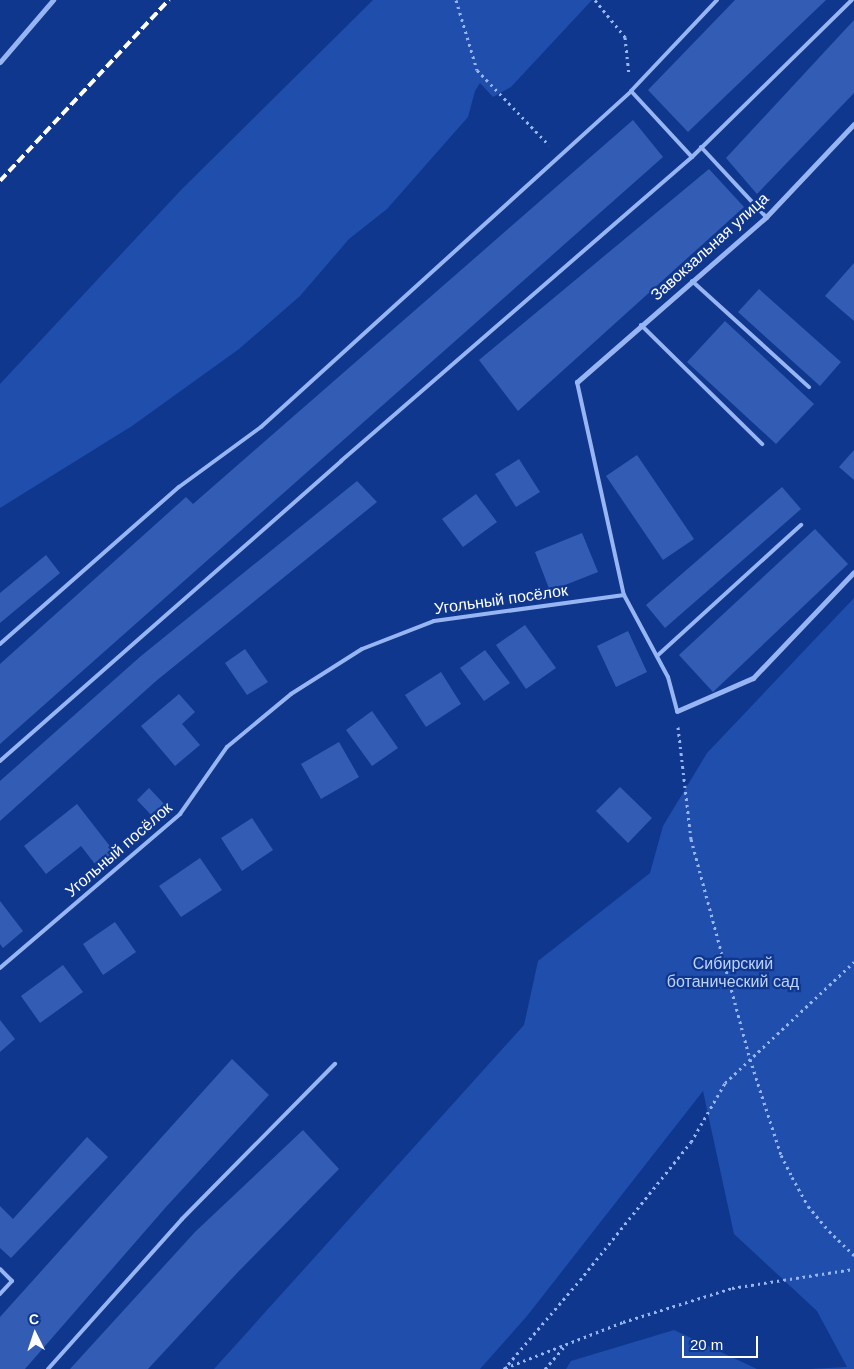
<!DOCTYPE html>
<meta charset="utf-8">
<style>
body{margin:0}
#map{position:relative;width:854px;height:1369px;overflow:hidden;background:#0f378d;font-family:Helvetica,sans-serif}
div>[style]{position:absolute}
.green>*{inset:0;background:#204ead}
.building>*{inset:0;background:#335db5}
.path>*{height:3px;margin-top:-1.5px;transform-origin:0;background:repeating-linear-gradient(90deg,#97b5f3 0 2.5px,transparent 0 6.5px)}
.lane>*{height:4px;margin:-2px;padding:0 2px;transform-origin:2px;border-radius:2px;background:#97b5f3}
.street>*{height:5px;margin:-2.5px;padding:0 2.5px;transform-origin:2.5px;border-radius:2.5px;background:#97b5f3}
.rail>*{height:4px;margin-top:-2px;transform-origin:0;background:repeating-linear-gradient(90deg,#fff 0 9px,transparent 0 13px)}
span{translate:-50% -50%;white-space:nowrap;text-align:center;line-height:1.15;-webkit-text-stroke:4.5px #0f378d;paint-order:stroke}
.street-label{font-size:16px;color:#fff}
.park-label{font-size:16px;color:#bed3fe}
.north{position:absolute;left:10px;top:1309px;width:50px;height:50px;-webkit-text-stroke:4px #0f378d;paint-order:stroke;rotate:356deg;font-size:14px;font-weight:700;line-height:20px;text-align:center;color:#fff}
.north::after{content:'';display:block;margin:auto;width:18px;height:22px;background:#fff;clip-path:polygon(50% 0,100% 100%,50% 72%,0 100%)}
.scale{position:absolute;left:682px;top:1336px;width:76px;height:22px;box-sizing:border-box;border:2px solid #fff;border-top:0;padding-left:6px;font-size:15px;line-height:18px;white-space:nowrap;color:#fff;-webkit-text-stroke:4px #0f378d;paint-order:stroke}
</style>
<div id="map">
<div class="green">
<div style="clip-path:polygon(373px 0,592px 0,511px 87px,493px 97px,480px 83px,475px 91px,468px 117px,387px 209px,349px 239px,300px 296px,239px 349px,132px 426px,0 508px,0 384px,181px 190px)"></div>
<div style="clip-path:polygon(854px 598px,854px 1369px,809px 1369px,847px 1367px,817px 1311px,734px 1234px,703px 1091px,527px 1316px,480px 1369px,214px 1369px,524px 1025px,538px 961px,650px 873px,663px 826px,707px 753px)"></div>
<div style="clip-path:polygon(674px 1330px,757px 1369px,566px 1369px,571px 1361px)"></div>
</div>
<div class="building">
<div style="clip-path:polygon(735px 0,826px 0,688px 132px,648px 90px)"></div>
<div style="clip-path:polygon(854px 20px,854px 93px,757px 194px,726px 158px)"></div>
<div style="clip-path:polygon(633px 120px,663px 157px,0 744px,0 664px,186px 497px,193px 504px)"></div>
<div style="clip-path:polygon(709px 169px,744px 207px,518px 411px,479px 360px)"></div>
<div style="clip-path:polygon(854px 263px,854px 321px,825px 296px)"></div>
<div style="clip-path:polygon(759px 289px,841px 362px,820px 386px,738px 312px)"></div>
<div style="clip-path:polygon(725px 321px,814px 404px,776px 444px,687px 362px)"></div>
<div style="clip-path:polygon(854px 450px,854px 480px,839px 467px)"></div>
<div style="clip-path:polygon(637px 455px,694px 539px,663px 560px,606px 476px)"></div>
<div style="clip-path:polygon(519px 459px,540px 492px,516px 507px,495px 474px)"></div>
<div style="clip-path:polygon(357px 481px,377px 502px,156px 681px,0 821px,0 781px,141px 656px)"></div>
<div style="clip-path:polygon(782px 487px,801px 509px,665px 628px,646px 605px)"></div>
<div style="clip-path:polygon(476px 494px,497px 522px,463px 547px,442px 519px)"></div>
<div style="clip-path:polygon(815px 529px,848px 564px,713px 692px,679px 655px)"></div>
<div style="clip-path:polygon(582px 533px,598px 572px,550px 591px,535px 552px)"></div>
<div style="clip-path:polygon(46px 555px,60px 573px,0 623px,0 593px)"></div>
<div style="clip-path:polygon(525px 625px,556px 668px,526px 689px,496px 645px)"></div>
<div style="clip-path:polygon(628px 631px,647px 672px,616px 687px,597px 646px)"></div>
<div style="clip-path:polygon(245px 649px,268px 682px,247px 695px,225px 663px)"></div>
<div style="clip-path:polygon(485px 650px,510px 683px,484px 701px,460px 668px)"></div>
<div style="clip-path:polygon(441px 672px,461px 704px,426px 727px,405px 695px)"></div>
<div style="clip-path:polygon(179px 694px,195px 712px,182px 724px,200px 745px,175px 766px,141px 726px)"></div>
<div style="clip-path:polygon(372px 711px,398px 748px,372px 766px,346px 730px)"></div>
<div style="clip-path:polygon(339px 742px,359px 777px,321px 799px,301px 764px)"></div>
<div style="clip-path:polygon(620px 787px,652px 818px,628px 843px,596px 811px)"></div>
<div style="clip-path:polygon(149px 788px,166px 806px,153px 817px,137px 800px)"></div>
<div style="clip-path:polygon(77px 804px,116px 854px,98px 868px,81px 846px,46px 874px,24px 846px)"></div>
<div style="clip-path:polygon(252px 818px,273px 850px,242px 871px,221px 838px)"></div>
<div style="clip-path:polygon(200px 858px,222px 890px,181px 917px,159px 886px)"></div>
<div style="clip-path:polygon(0 901px,23px 931px,3px 948px,0 944px)"></div>
<div style="clip-path:polygon(115px 922px,136px 952px,103px 975px,83px 944px)"></div>
<div style="clip-path:polygon(63px 965px,83px 992px,40px 1023px,21px 996px)"></div>
<div style="clip-path:polygon(0 1020px,15px 1039px,0 1052px)"></div>
<div style="clip-path:polygon(232px 1059px,269px 1095px,166px 1207px,25px 1369px,0 1369px,0 1317px)"></div>
<div style="clip-path:polygon(303px 1130px,339px 1169px,238px 1272px,148px 1369px,70px 1369px,195px 1232px)"></div>
<div style="clip-path:polygon(87px 1137px,108px 1157px,11px 1258px,0 1248px,0 1206px,13px 1219px)"></div>
</div>
<div class="path">
<div style="left:456px;top:0;width:73px;rotate:73.3deg"></div>
<div style="left:477px;top:70px;width:104px;rotate:46.2deg"></div>
<div style="left:595px;top:0;width:48px;rotate:51deg"></div>
<div style="left:625px;top:37px;width:36px;rotate:84deg"></div>
<div style="left:678px;top:727px;width:113px;rotate:83.4deg"></div>
<div style="left:691px;top:839px;width:228px;rotate:75deg"></div>
<div style="left:750px;top:1059px;width:101px;rotate:72.1deg"></div>
<div style="left:781px;top:1155px;width:25px;rotate:63deg"></div>
<div style="left:792px;top:1177px;width:33px;rotate:61deg"></div>
<div style="left:808px;top:1206px;width:33px;rotate:50deg"></div>
<div style="left:829px;top:1231px;width:35px;rotate:44deg"></div>
<div style="left:505px;top:1368px;width:127px;rotate:-21.3deg"></div>
<div style="left:623px;top:1322px;width:114px;rotate:-17.3deg"></div>
<div style="left:732px;top:1288px;width:123px;rotate:-8.9deg"></div>
<div style="left:504px;top:1369px;width:117px;rotate:-49.5deg"></div>
<div style="left:580px;top:1280px;width:177px;rotate:-51.2deg"></div>
<div style="left:691px;top:1142px;width:68px;rotate:-60deg"></div>
<div style="left:725px;top:1083px;width:177px;rotate:-43.2deg"></div>
<div style="left:545px;top:1369px;width:32px;rotate:-49deg"></div>
</div>
<div class="lane">
<div style="left:631px;top:91px;width:90px;rotate:47.3deg"></div>
<div style="left:701px;top:147px;width:96px;rotate:47.1deg"></div>
<div style="left:692px;top:281px;width:158px;rotate:42.2deg"></div>
<div style="left:641px;top:325px;width:170px;rotate:44.5deg"></div>
<div style="left:577px;top:382px;width:218px;rotate:77.6deg"></div>
<div style="left:624px;top:595px;width:93px;rotate:61.8deg"></div>
<div style="left:668px;top:677px;width:35px;rotate:75deg"></div>
<div style="left:0;top:644px;width:238px;rotate:-41.3deg"></div>
<div style="left:179px;top:487px;width:102px;rotate:-36.2deg"></div>
<div style="left:261px;top:427px;width:500px;rotate:-42.2deg"></div>
<div style="left:631px;top:91px;width:125px;rotate:-46.6deg"></div>
<div style="left:657px;top:656px;width:195px;rotate:-42.3deg"></div>
<div style="left:0;top:761px;width:454px;rotate:-41.3deg"></div>
<div style="left:341px;top:461px;width:464px;rotate:-40.9deg"></div>
<div style="left:692px;top:157px;width:224px;rotate:-44.5deg"></div>
<div style="left:0;top:968px;width:237px;rotate:-40.5deg"></div>
<div style="left:180px;top:814px;width:82px;rotate:-55deg"></div>
<div style="left:227px;top:747px;width:83px;rotate:-39.6deg"></div>
<div style="left:291px;top:694px;width:84px;rotate:-32.4deg"></div>
<div style="left:362px;top:649px;width:77px;rotate:-21.3deg"></div>
<div style="left:434px;top:621px;width:192px;rotate:-7.8deg"></div>
<div style="left:0;top:1269px;width:17px;rotate:45deg"></div>
<div style="left:12px;top:1281px;width:18px;rotate:133deg"></div>
<div style="left:48px;top:1369px;width:201px;rotate:-48.2deg"></div>
<div style="left:182px;top:1219px;width:218px;rotate:-45.4deg"></div>
</div>
<div class="street">
<div style="left:0;top:62px;width:82px;rotate:-49.5deg"></div>
<div style="left:577px;top:382px;width:251px;rotate:-41.1deg"></div>
<div style="left:766px;top:217px;width:128px;rotate:-46.6deg"></div>
<div style="left:677px;top:711px;width:83px;rotate:-23.5deg"></div>
<div style="left:753px;top:678px;width:146px;rotate:-46.4deg"></div>
</div>
<div class="rail">
<div style="left:0;top:181px;width:248px;rotate:-47deg"></div>
</div>
<div class="street-label">
<span style="left:710px;top:247px;rotate:-42deg">Завокзальная улица</span>
<span style="left:501px;top:600px;rotate:-8deg">Угольный посёлок</span>
<span style="left:119px;top:850px;rotate:-41deg">Угольный посёлок</span>
</div>
<div class="park-label">
<span style="left:733px;top:973px">Сибирский<br>ботанический сад</span>
</div>
<div class="north">С</div>
<div class="scale">20 m</div>
</div>
